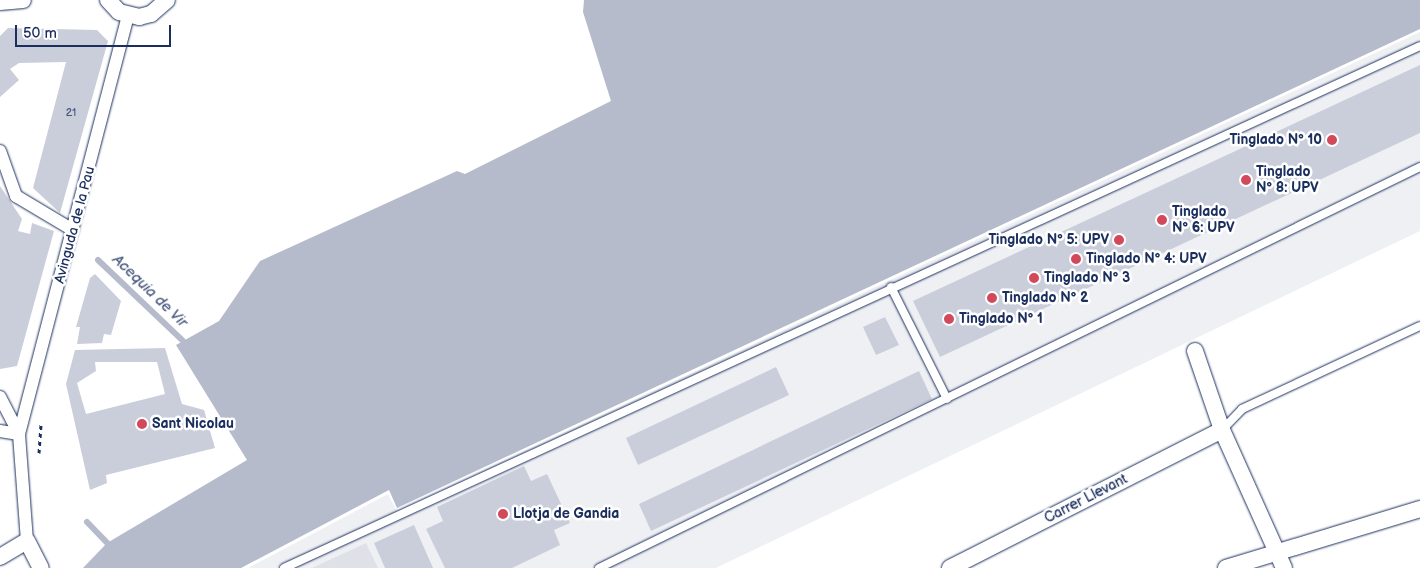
<!DOCTYPE html>
<meta charset="utf-8">
<style>
body{margin:0}
#map{position:relative;width:1420px;height:568px;overflow:hidden;background:#fff;font-family:"Balsamiq Sans",sans-serif}
div>[style]{position:absolute}
.built>*{inset:0;background:#eff0f4}
.green>*{inset:0;background:#dee1e7}
.water>*{inset:0;background:#b5bbca}
.stream>*{height:6px;margin:-3px;padding:0 3px;transform-origin:3px;border-radius:3px;background:#b5bbca}
.building>*{inset:0;background:#caceda}
.path>*{height:3px;margin-top:-1.5px;transform-origin:0;background:repeating-linear-gradient(90deg,#1b2f5e 0 4px,transparent 0 8px)}
.roads{filter:drop-shadow(0 0 1px #1b2f5e) drop-shadow(0 0 1px #1b2f5e)}
.service>*{height:8px;margin:-4px;padding:0 4px;transform-origin:4px;border-radius:4px;background:#fff}
.pedestrian>*{height:12px;margin:-6px;padding:0 6px;transform-origin:6px;border-radius:6px;background:#fff}
.minor>*{height:16px;margin:-8px;padding:0 8px;transform-origin:8px;border-radius:8px;background:#fff}
.dots>*{width:14px;height:14px;translate:-50% -50%;box-sizing:border-box;border:2px solid #fff;border-radius:50%}
span{translate:-50% -50%;white-space:nowrap;text-align:center;line-height:1.15;-webkit-text-stroke:5px #fff;paint-order:stroke}
.number-label{font-size:11px;color:#47577d}
.number-label span{-webkit-text-stroke-width:0}
.poi-label{font-size:14px;color:#1b2f5e;font-weight:700}
.right{translate:-100% -50%;text-align:right}
.left{translate:0 -50%;text-align:left}
.street-label{font-size:14px;color:#1b2f5e}
.water-label{font-size:15px;color:#49597e;font-style:italic}
.scale{position:absolute;left:15px;top:25px;width:156px;height:22px;box-sizing:border-box;border:2px solid #1b2f5e;border-top:0;padding-left:6px;font-size:15px;line-height:18px;white-space:nowrap;color:#1b2f5e;-webkit-text-stroke:4px #fff;paint-order:stroke}
</style>
<div id="map">
<div class="built">
<div style="clip-path:polygon(1420px 32px,1420px 231px,716px 568px,248px 568px,388px 494px,397px 511px)"></div>
</div>
<div class="green">
<div style="clip-path:polygon(366px 543px,378px 568px,312px 568px)"></div>
</div>
<div class="water">
<div style="clip-path:polygon(584px 0,1420px 0,1420px 29px,397px 508px,389px 490px,241px 568px,83px 568px,107px 543px,247px 460px,176px 345px,219px 321px,260px 261px,457px 171px,465px 174px,611px 101px,583px 12px)"></div>
</div>
<div class="stream">
<div style="left:98px;top:260px;width:117px;rotate:43.6deg"></div>
<div style="left:87px;top:522px;width:29px;rotate:46deg"></div>
</div>
<div class="building">
<div style="clip-path:polygon(8px 28px,97px 30px,108px 41px,60px 213px,33px 188px,66px 62px,19px 63px,10px 69px,19px 80px,0 97px,0 36px)"></div>
<div style="clip-path:polygon(1420px 65px,1420px 133px,940px 357px,913px 301px)"></div>
<div style="clip-path:polygon(0 186px,22px 219px,18px 231px,30px 234px,32px 223px,54px 231px,17px 366px,0 369px)"></div>
<div style="clip-path:polygon(95px 274px,121px 301px,111px 335px,104px 334px,102px 343px,77px 344px,80px 327px,76px 327px,90px 278px)"></div>
<div style="clip-path:polygon(885px 317px,899px 345px,876px 355px,863px 327px)"></div>
<div style="clip-path:polygon(evenodd,165px 348px,182px 404px,204px 410px,215px 448px,106px 475px,107px 483px,90px 490px,66px 384px,75px 350px,165px 348px,95px 362px,157px 362px,165px 394px,86px 414px,77px 383px,96px 371px,95px 362px)"></div>
<div style="clip-path:polygon(776px 367px,789px 395px,638px 465px,626px 438px)"></div>
<div style="clip-path:polygon(919px 371px,932px 399px,651px 531px,639px 504px)"></div>
<div style="clip-path:polygon(524px 466px,531px 481px,547px 474px,570px 523px,554px 530px,560px 545px,512px 568px,445px 568px,426px 529px,443px 521px,437px 507px)"></div>
<div style="clip-path:polygon(414px 525px,433px 568px,385px 568px,374px 543px)"></div>
</div>
<div class="path">
<div style="left:39px;top:453px;width:31px;rotate:-86deg"></div>
</div>
<div class="roads">
<div class="service">
<div style="left:891px;top:287px;width:125px;rotate:63.4deg"></div>
<div style="left:1222px;top:430px;width:29px;rotate:-46deg"></div>
<div style="left:1242px;top:409px;width:196px;rotate:-25deg"></div>
<div style="left:284px;top:568px;width:1250px;rotate:-24.68deg"></div>
<div style="left:599px;top:568px;width:914px;rotate:-26.03deg"></div>
</div>
<div class="pedestrian">
<div style="left:0;top:151px;width:48px;rotate:70.4deg"></div>
<div style="left:16px;top:196px;width:66px;rotate:30.8deg"></div>
<div style="left:0;top:397px;width:42px;rotate:62.8deg"></div>
<div style="left:0;top:431px;width:19px;rotate:9deg"></div>
<div style="left:27px;top:541px;width:107px;rotate:-94.3deg"></div>
<div style="left:19px;top:434px;width:433px;rotate:-75.4deg"></div>
</div>
<div class="minor">
<div style="left:108px;top:0;width:16px;rotate:47deg"></div>
<div style="left:119px;top:12px;width:21px;rotate:14deg"></div>
<div style="left:139px;top:17px;width:12px;rotate:-14deg"></div>
<div style="left:151px;top:14px;width:21px;rotate:-41deg"></div>
<div style="left:0;top:2px;width:23px;rotate:-5deg"></div>
<div style="left:1195px;top:351px;width:83px;rotate:71.1deg"></div>
<div style="left:1222px;top:430px;width:151px;rotate:65.8deg"></div>
<div style="left:0;top:557px;width:31px;rotate:-31deg"></div>
<div style="left:27px;top:541px;width:30px;rotate:63deg"></div>
<div style="left:950px;top:568px;width:305px;rotate:-26.9deg"></div>
<div style="left:1226px;top:568px;width:203px;rotate:-16.9deg"></div>
</div>
</div>
<div class="dots">
<div style="left:1332px;top:140px;background:#d1495b"></div>
<div style="left:1246px;top:180px;background:#d1495b"></div>
<div style="left:1162px;top:220px;background:#d1495b"></div>
<div style="left:1119px;top:240px;background:#d1495b"></div>
<div style="left:1076px;top:259px;background:#d1495b"></div>
<div style="left:1034px;top:278px;background:#d1495b"></div>
<div style="left:992px;top:298px;background:#d1495b"></div>
<div style="left:949px;top:319px;background:#d1495b"></div>
<div style="left:142px;top:424px;background:#d1495b"></div>
<div style="left:503px;top:514px;background:#d1495b"></div>
</div>
<div class="number-label">
<span style="left:71px;top:113px">21</span>
</div>
<div class="poi-label">
<span class="right" style="left:1322px;top:140px">Tinglado Nº 10</span>
<span class="left" style="left:1256px;top:180px">Tinglado<br>Nº 8: UPV</span>
<span class="left" style="left:1172px;top:220px">Tinglado<br>Nº 6: UPV</span>
<span class="right" style="left:1109px;top:240px">Tinglado Nº 5: UPV</span>
<span class="left" style="left:1086px;top:259px">Tinglado Nº 4: UPV</span>
<span class="left" style="left:1044px;top:278px">Tinglado Nº 3</span>
<span class="left" style="left:1002px;top:298px">Tinglado Nº 2</span>
<span class="left" style="left:959px;top:319px">Tinglado Nº 1</span>
<span class="left" style="left:152px;top:424px">Sant Nicolau</span>
<span class="left" style="left:513px;top:514px">Llotja de Gandia</span>
</div>
<div class="street-label">
<span style="left:75px;top:225px;rotate:-75deg">Avinguda de la Pau</span>
<span style="left:1086px;top:499px;rotate:-27deg">Carrer Llevant</span>
</div>
<div class="water-label">
<span style="left:150px;top:291px;rotate:44deg">Acequia de Vir</span>
</div>
<div class="scale">50 m</div>
</div>
